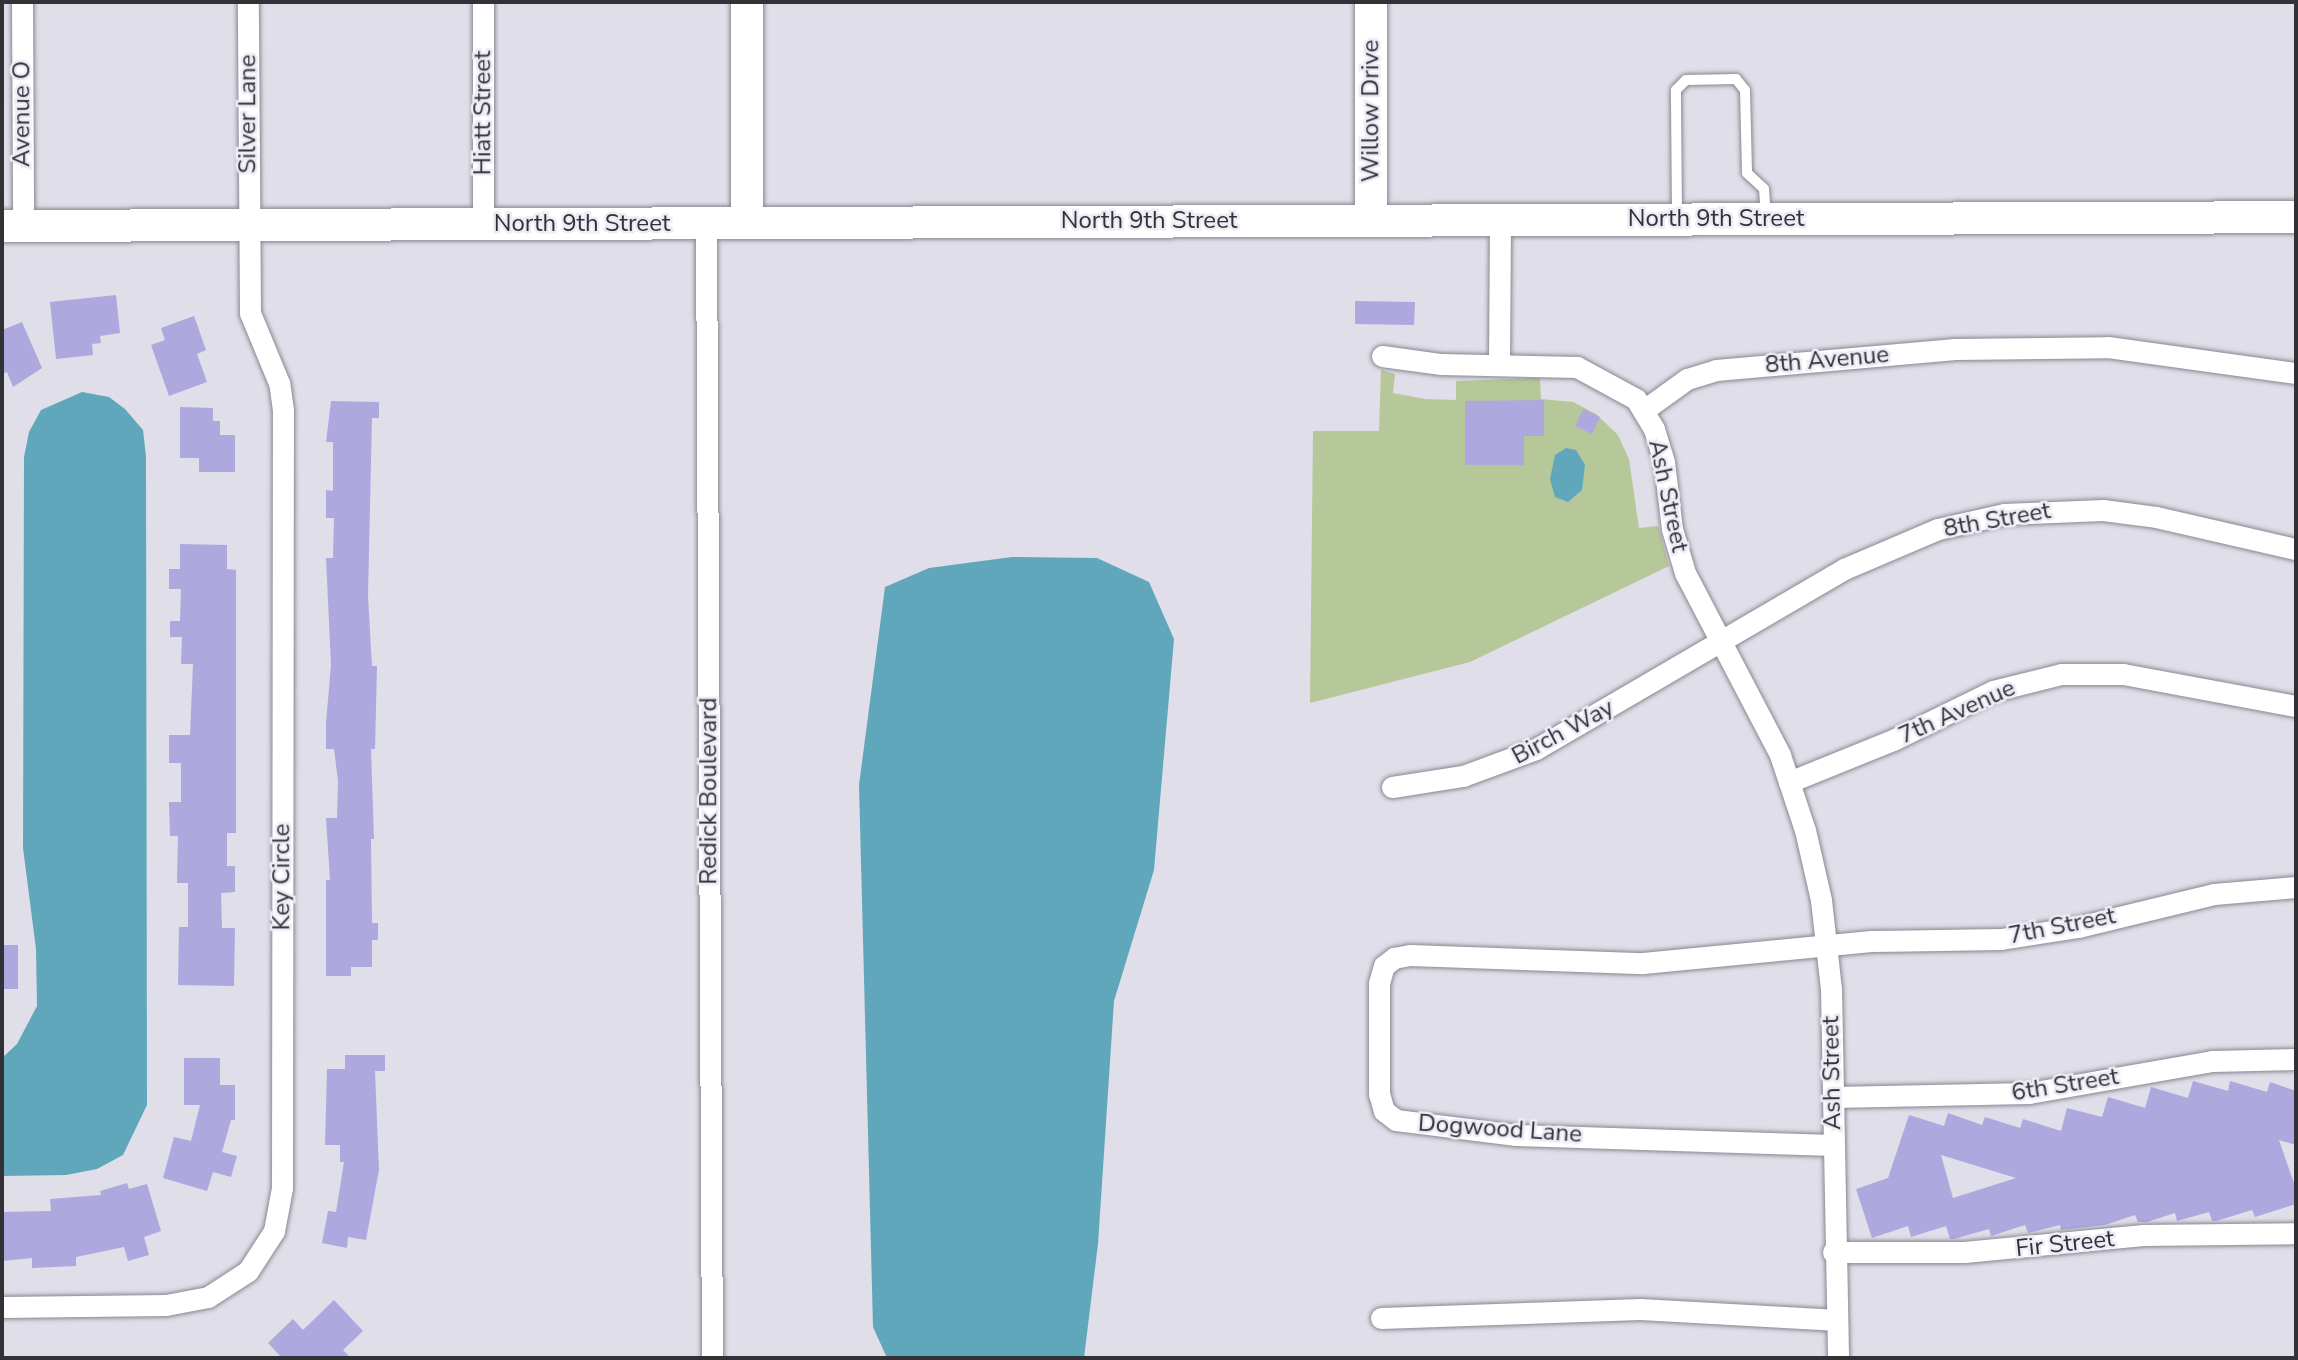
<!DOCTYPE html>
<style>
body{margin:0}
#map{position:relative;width:2298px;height:1360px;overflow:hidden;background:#dfdee9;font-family:"Nunito Sans",sans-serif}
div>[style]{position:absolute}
.green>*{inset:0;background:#b6c89a}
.water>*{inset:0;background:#61a7bb}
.building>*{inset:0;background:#ada8de}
.roads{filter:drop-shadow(0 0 2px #888892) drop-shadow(0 0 2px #888892)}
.lane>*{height:10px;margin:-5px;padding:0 5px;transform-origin:5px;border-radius:5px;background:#fff}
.street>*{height:21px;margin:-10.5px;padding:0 10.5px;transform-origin:10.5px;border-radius:10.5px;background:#fff}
.secondary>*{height:32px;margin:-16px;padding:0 16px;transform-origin:16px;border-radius:16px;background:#fff}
span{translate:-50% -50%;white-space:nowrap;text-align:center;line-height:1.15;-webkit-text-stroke:5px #ecebf6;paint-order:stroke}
.street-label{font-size:24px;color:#323236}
.frame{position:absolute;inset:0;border:4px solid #323236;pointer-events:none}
</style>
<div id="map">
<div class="green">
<div style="clip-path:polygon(1381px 370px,1395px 374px,1393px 393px,1425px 399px,1456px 400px,1456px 381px,1540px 378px,1541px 399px,1573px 402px,1596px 414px,1618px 435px,1629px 459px,1639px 528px,1658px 526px,1669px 566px,1470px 662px,1310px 703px,1313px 431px,1379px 431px)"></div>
</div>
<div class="water">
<div style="clip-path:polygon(82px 392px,109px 397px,125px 409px,143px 430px,146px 456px,147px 1105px,123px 1155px,97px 1169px,66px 1175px,2px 1176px,2px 1058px,17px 1044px,37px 1006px,36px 949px,23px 848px,24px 457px,29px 432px,41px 410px)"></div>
<div style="clip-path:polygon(1566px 448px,1576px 450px,1585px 465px,1582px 490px,1568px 502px,1555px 497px,1550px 479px,1555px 455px)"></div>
<div style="clip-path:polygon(1012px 557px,1097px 558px,1149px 582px,1174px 639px,1154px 870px,1114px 1001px,1098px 1244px,1084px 1358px,887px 1358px,873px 1327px,859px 785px,885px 587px,929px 568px)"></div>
</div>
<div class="building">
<div style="clip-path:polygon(116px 295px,120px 333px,100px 336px,101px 343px,92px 344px,93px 355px,56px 359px,50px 302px)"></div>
<div style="clip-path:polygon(1355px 301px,1415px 302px,1414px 325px,1355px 324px)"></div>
<div style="clip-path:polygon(194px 316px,206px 350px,197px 354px,207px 382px,169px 396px,151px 345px,165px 340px,161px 328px)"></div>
<div style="clip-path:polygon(22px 322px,42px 368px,13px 387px,7px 372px,2px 374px,2px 330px)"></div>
<div style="clip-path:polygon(1544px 400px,1544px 436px,1524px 436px,1524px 465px,1465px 465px,1465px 401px)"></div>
<div style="clip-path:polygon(331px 401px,379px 402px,379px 418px,372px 418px,368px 596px,372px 666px,377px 666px,375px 749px,371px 749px,374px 839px,371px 839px,372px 923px,378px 923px,378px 940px,372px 940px,372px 967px,351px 967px,351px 976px,326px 976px,326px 880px,330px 880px,326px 818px,337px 818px,338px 781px,334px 749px,326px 749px,326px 723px,331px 665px,326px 558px,333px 558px,334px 518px,326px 518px,326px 490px,333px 491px,333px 442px,326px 442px)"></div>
<div style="clip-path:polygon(180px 407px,213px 408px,213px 421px,220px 421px,220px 435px,235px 435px,235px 472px,199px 472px,199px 458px,180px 458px)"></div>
<div style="clip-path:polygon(1583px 409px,1600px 417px,1592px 434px,1575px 426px)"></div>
<div style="clip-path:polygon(180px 544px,227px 545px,227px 569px,236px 570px,236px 833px,227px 833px,227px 866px,235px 866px,235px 892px,221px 893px,222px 928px,235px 928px,234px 986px,178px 985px,179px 927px,188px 927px,188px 883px,177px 883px,178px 836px,170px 836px,169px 802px,181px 802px,181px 763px,169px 763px,169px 735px,190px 735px,193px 664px,181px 664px,182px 637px,170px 637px,170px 621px,180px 621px,181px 589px,169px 589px,169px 569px,180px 569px)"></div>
<div style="clip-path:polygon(2px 945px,18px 945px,18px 989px,2px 989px)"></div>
<div style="clip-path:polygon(345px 1055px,385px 1055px,385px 1071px,375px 1071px,379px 1170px,366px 1240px,348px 1237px,347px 1248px,322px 1243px,328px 1211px,336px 1212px,344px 1162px,340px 1162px,340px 1145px,325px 1145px,327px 1069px,345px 1069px)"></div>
<div style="clip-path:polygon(184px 1058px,220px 1058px,220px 1085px,235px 1085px,235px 1120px,231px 1120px,222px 1152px,237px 1156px,231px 1177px,213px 1172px,207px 1191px,163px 1178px,174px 1137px,191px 1141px,200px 1105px,184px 1105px)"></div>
<div style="clip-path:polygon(evenodd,2193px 1081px,2228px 1091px,2230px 1081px,2267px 1092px,2270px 1082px,2296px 1091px,2296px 1145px,2279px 1140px,2296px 1189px,2296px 1204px,2255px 1217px,2252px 1210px,2216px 1221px,2212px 1221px,2209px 1212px,2177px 1221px,2175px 1213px,2147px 1222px,2138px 1222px,2135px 1215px,2105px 1225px,2061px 1230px,2060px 1225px,2028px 1233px,2025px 1225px,1991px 1236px,1989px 1229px,1954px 1239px,1950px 1239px,1946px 1226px,1911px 1237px,1908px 1226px,1872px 1238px,1856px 1189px,1888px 1178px,1909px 1115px,1944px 1126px,1948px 1113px,1982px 1125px,1985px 1117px,2020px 1128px,2023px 1119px,2061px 1131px,2067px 1108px,2102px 1117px,2108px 1097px,2145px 1108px,2151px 1087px,2188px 1098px,2193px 1081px,1941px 1155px,2016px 1178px,1953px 1198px,1941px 1155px)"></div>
<div style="clip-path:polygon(127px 1183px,129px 1189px,147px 1184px,161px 1231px,144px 1237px,149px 1255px,128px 1261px,124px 1247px,76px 1257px,76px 1266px,32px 1268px,32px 1258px,2px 1261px,2px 1212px,51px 1211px,50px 1199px,101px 1195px,100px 1191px)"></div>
<div style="clip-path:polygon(334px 1300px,363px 1331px,343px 1350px,351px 1358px,282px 1358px,268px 1343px,293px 1319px,303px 1330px)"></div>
</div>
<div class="roads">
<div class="lane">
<div style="left:1677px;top:216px;width:126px;rotate:-90.5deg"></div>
<div style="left:1676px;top:90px;width:14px;rotate:-45deg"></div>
<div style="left:1686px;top:80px;width:50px;rotate:-1.1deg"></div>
<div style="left:1736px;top:79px;width:14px;rotate:51deg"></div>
<div style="left:1745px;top:90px;width:83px;rotate:88.6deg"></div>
<div style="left:1747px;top:173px;width:23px;rotate:43deg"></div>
<div style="left:1764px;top:189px;width:27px;rotate:86deg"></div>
</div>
<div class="street">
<div style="left:22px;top:2px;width:223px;rotate:89.7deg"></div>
<div style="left:483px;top:2px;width:222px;rotate:90deg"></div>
<div style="left:706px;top:223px;width:1135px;rotate:89.7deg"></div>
<div style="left:1382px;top:356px;width:60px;rotate:7.7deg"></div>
<div style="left:1441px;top:364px;width:136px;rotate:1.3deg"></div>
<div style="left:1577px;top:367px;width:67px;rotate:28.5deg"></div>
<div style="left:1636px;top:399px;width:35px;rotate:59deg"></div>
<div style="left:1654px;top:429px;width:34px;rotate:73deg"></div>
<div style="left:1664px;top:462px;width:67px;rotate:83.2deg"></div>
<div style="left:1672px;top:529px;width:46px;rotate:73.5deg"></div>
<div style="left:1685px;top:573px;width:205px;rotate:62.4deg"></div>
<div style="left:1780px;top:755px;width:79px;rotate:71.6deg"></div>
<div style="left:1805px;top:830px;width:72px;rotate:77.1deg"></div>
<div style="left:1821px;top:900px;width:90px;rotate:83.6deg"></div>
<div style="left:1831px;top:989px;width:369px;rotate:88.9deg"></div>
<div style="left:1499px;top:364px;width:145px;rotate:-89.6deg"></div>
<div style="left:1644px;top:410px;width:53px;rotate:-35.8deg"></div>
<div style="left:1687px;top:379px;width:30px;rotate:-17deg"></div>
<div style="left:1716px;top:370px;width:240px;rotate:-5deg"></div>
<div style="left:1955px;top:349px;width:153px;rotate:-0.7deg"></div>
<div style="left:2108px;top:347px;width:190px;rotate:7.9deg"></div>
<div style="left:1789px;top:782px;width:112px;rotate:-22deg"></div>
<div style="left:1893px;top:740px;width:111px;rotate:-26.1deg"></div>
<div style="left:1993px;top:691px;width:70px;rotate:-14deg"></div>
<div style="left:2061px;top:674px;width:62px"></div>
<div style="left:2123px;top:674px;width:176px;rotate:10.5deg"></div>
<div style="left:1392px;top:787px;width:72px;rotate:-8.8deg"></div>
<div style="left:1463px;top:776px;width:78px;rotate:-20.3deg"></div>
<div style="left:1536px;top:749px;width:357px;rotate:-30.3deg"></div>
<div style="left:1844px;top:569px;width:102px;rotate:-23.1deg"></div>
<div style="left:1938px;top:529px;width:68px;rotate:-12.8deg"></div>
<div style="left:2004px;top:514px;width:99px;rotate:-2.3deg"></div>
<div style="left:2103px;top:510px;width:53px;rotate:7.5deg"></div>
<div style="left:2156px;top:517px;width:144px;rotate:12.9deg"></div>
<div style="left:1833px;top:1097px;width:196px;rotate:-1.2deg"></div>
<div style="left:2029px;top:1093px;width:186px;rotate:-9.9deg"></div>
<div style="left:2212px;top:1061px;width:84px;rotate:-1.4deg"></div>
<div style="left:1833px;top:1145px;width:317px;rotate:-178.2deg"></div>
<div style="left:1516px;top:1135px;width:121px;rotate:-172.9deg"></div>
<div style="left:1396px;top:1120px;width:15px;rotate:-143deg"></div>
<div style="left:1384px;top:1111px;width:18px;rotate:-106deg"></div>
<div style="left:1379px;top:1094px;width:111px;rotate:-90deg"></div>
<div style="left:1379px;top:983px;width:18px;rotate:-74deg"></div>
<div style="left:1384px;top:966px;width:13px;rotate:-39deg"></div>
<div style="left:1394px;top:958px;width:16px;rotate:-11deg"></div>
<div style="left:1410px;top:955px;width:233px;rotate:2deg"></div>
<div style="left:1643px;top:963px;width:229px;rotate:-5.5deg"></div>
<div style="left:1871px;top:941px;width:130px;rotate:-0.9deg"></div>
<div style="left:2001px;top:939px;width:78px;rotate:-8.9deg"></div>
<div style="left:2078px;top:927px;width:140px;rotate:-13.6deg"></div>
<div style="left:2214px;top:894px;width:82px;rotate:-4.9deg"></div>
<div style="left:1833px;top:1252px;width:131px"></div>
<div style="left:1964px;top:1252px;width:180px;rotate:-5.4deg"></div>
<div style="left:2143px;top:1235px;width:153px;rotate:-0.7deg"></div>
<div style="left:2px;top:1307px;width:164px;rotate:-0.7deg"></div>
<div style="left:166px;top:1305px;width:43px;rotate:-10.8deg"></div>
<div style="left:208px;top:1297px;width:48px;rotate:-33deg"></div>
<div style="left:248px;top:1271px;width:48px;rotate:-57deg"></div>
<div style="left:274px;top:1231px;width:44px;rotate:-79.5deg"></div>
<div style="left:282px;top:1188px;width:778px;rotate:-89.93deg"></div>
<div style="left:283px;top:410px;width:27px;rotate:-98deg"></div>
<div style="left:279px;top:383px;width:76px;rotate:-112.5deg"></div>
<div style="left:250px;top:313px;width:311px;rotate:-90.4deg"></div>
<div style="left:1381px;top:1318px;width:259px;rotate:-2deg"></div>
<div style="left:1640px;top:1309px;width:194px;rotate:3.2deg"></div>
</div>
<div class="secondary">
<div style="left:747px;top:2px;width:221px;rotate:90deg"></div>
<div style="left:1371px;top:220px;width:218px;rotate:-90deg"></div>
<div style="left:2px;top:226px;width:2294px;rotate:-0.22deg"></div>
</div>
</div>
<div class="street-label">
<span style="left:1371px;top:111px;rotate:-90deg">Willow Drive</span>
<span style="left:483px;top:113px;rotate:-90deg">Hiatt Street</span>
<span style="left:22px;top:114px;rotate:-90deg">Avenue O</span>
<span style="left:248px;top:114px;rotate:-90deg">Silver Lane</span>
<span style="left:1716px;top:219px">North 9th Street</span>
<span style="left:1149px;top:221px">North 9th Street</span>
<span style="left:582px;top:224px">North 9th Street</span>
<span style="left:1827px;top:360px;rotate:-5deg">8th Avenue</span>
<span style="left:1668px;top:496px;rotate:78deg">Ash Street</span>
<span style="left:1997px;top:520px;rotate:-10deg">8th Street</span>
<span style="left:1957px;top:712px;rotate:-24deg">7th Avenue</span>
<span style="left:1563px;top:732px;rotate:-28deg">Birch Way</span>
<span style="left:709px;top:791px;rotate:-90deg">Redick Boulevard</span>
<span style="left:282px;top:877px;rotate:-90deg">Key Circle</span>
<span style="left:2062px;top:926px;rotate:-11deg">7th Street</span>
<span style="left:1832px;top:1073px;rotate:-91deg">Ash Street</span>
<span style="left:2065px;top:1085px;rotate:-9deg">6th Street</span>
<span style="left:1500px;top:1129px;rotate:4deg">Dogwood Lane</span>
<span style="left:2065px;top:1244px;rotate:-6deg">Fir Street</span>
</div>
<div class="frame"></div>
</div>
